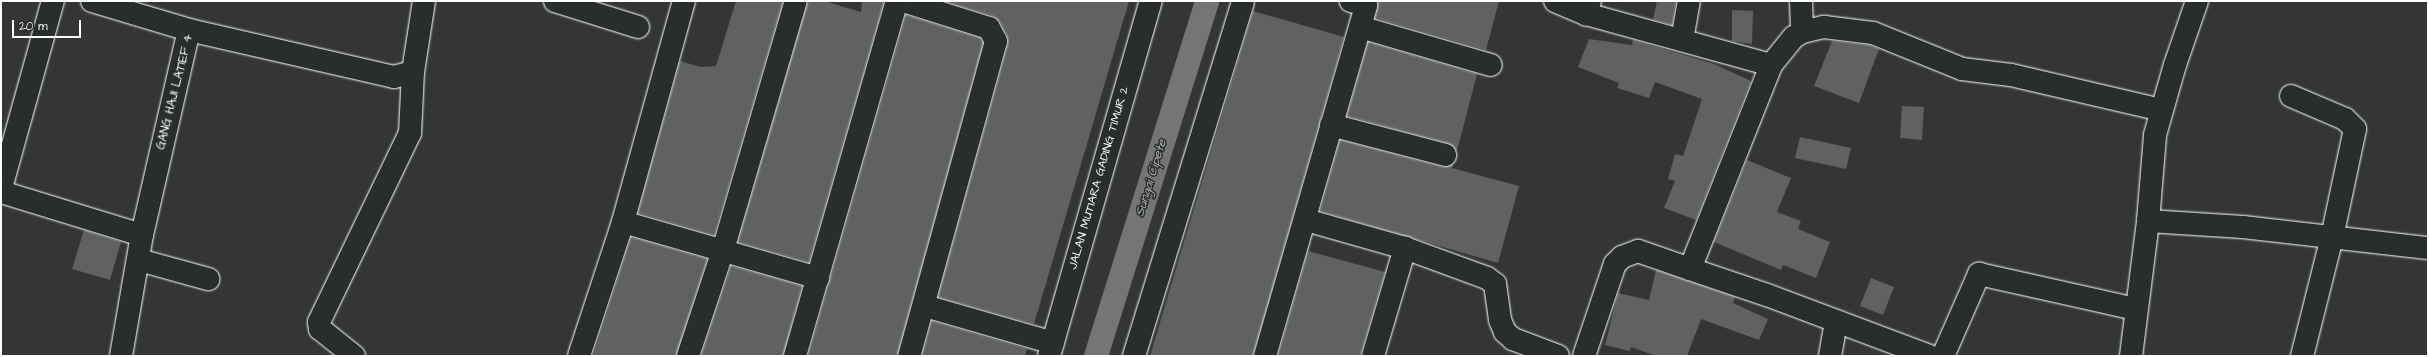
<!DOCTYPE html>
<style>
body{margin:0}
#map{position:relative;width:2429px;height:357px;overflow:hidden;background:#333536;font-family:"Architects Daughter",sans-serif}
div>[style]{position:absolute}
.canal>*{height:24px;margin:-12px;padding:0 12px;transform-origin:12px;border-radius:12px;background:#737576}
.building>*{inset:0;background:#5f6162}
.roads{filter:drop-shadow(0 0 1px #fff) drop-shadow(0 0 1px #fff)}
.minor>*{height:22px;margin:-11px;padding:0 11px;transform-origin:11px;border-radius:11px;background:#2a2d2e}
.tertiary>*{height:22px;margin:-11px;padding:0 11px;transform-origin:11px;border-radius:11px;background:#2a2d2e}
span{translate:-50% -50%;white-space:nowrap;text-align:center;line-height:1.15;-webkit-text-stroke:3px #2a2d2e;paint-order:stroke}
.street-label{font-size:12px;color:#fff}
.water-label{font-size:13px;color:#b2b3b4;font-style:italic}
.frame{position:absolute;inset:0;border:2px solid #fff;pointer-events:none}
.scale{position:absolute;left:12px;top:20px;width:69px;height:18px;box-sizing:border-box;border:2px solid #fff;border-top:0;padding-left:5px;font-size:12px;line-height:14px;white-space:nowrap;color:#fff;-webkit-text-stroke:3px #2a2d2e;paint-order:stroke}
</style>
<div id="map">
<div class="canal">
<div style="left:1096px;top:356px;width:372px;rotate:-72.6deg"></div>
</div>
<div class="building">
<div style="clip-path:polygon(736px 1px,783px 1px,714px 235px,638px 213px,680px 61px,701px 67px,716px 66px)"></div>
<div style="clip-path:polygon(808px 1px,824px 1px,861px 12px,862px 1px,884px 1px,809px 262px,738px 242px)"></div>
<div style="clip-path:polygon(945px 1px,1129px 1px,1034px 324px,938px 297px,1008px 44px,1007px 35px,1000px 22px,993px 16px)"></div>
<div style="clip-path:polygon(1378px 1px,1499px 1px,1486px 50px,1375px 18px)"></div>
<div style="clip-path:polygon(1657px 1px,1676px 1px,1672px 25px,1653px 19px)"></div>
<div style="clip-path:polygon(1732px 10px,1753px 11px,1752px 44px,1732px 41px)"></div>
<div style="clip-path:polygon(1253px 11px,1344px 37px,1253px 356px,1150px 356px)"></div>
<div style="clip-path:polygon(906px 15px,980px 38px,983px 43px,897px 356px,808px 356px)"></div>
<div style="clip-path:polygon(1589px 39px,1632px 45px,1633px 40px,1714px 64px,1751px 81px,1696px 220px,1664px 208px,1675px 181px,1668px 179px,1675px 154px,1683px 156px,1702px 99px,1655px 82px,1649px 98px,1617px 88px,1619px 83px,1578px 67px)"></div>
<div style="clip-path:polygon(1832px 41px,1869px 45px,1879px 49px,1859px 103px,1814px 86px)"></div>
<div style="clip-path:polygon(1368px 42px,1477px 74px,1457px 151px,1448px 143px,1347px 116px)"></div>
<div style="clip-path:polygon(1902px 106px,1924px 107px,1922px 140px,1900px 138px)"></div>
<div style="clip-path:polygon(1800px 137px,1851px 148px,1846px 169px,1795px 158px)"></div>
<div style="clip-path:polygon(1340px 140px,1442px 167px,1453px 164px,1452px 168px,1519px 186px,1498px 263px,1320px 211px)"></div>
<div style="clip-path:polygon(1747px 160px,1791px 178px,1777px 212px,1801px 221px,1798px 229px,1830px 242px,1816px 278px,1783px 265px,1781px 270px,1714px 242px)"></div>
<div style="clip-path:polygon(84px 230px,121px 242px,110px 280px,72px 269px)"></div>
<div style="clip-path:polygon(631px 237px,707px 259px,676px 356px,593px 356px)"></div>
<div style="clip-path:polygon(1308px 251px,1385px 272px,1360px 356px,1278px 356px)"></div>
<div style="clip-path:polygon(731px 266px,802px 286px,783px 356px,701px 356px)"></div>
<div style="clip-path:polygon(1656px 270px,1735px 297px,1733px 303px,1768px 319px,1759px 340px,1701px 319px,1687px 356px,1656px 356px,1631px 347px,1630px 351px,1605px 345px,1618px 293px,1649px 300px)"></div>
<div style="clip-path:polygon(1871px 278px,1894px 287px,1883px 315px,1860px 306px)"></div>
<div style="clip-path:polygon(932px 321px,1027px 349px,1025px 356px,922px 356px)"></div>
</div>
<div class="roads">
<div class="minor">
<div style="left:92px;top:1px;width:101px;rotate:16.6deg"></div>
<div style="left:189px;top:30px;width:210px;rotate:12.9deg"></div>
<div style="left:394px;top:77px;width:20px;rotate:-15deg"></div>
<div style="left:413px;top:72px;width:72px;rotate:-81.2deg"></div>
<div style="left:555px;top:1px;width:87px;rotate:17.4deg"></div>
<div style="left:903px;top:1px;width:90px;rotate:17.4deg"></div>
<div style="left:989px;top:28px;width:15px;rotate:62deg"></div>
<div style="left:996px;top:41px;width:327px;rotate:105.4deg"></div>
<div style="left:1555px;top:1px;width:34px;rotate:23deg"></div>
<div style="left:1590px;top:1px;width:14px;rotate:107deg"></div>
<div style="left:1586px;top:14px;width:192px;rotate:15.4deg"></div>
<div style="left:1801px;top:1px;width:31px;rotate:88deg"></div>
<div style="left:1360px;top:27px;width:136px;rotate:16.2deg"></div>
<div style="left:1682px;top:40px;width:40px;rotate:-80deg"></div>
<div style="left:2291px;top:96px;width:59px;rotate:23.1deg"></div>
<div style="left:2345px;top:119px;width:14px;rotate:45deg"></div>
<div style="left:2355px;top:129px;width:110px;rotate:102deg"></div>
<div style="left:2332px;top:237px;width:123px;rotate:104.1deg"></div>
<div style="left:1331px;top:125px;width:118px;rotate:14.7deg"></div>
<div style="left:1px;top:188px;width:194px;rotate:-74.5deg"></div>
<div style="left:1px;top:192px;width:147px;rotate:17deg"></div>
<div style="left:1306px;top:220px;width:103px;rotate:15.8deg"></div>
<div style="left:1405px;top:248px;width:87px;rotate:20.1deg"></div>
<div style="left:1487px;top:278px;width:10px;rotate:37deg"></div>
<div style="left:1495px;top:284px;width:36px;rotate:82deg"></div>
<div style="left:1500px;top:320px;width:13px;rotate:67deg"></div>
<div style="left:1505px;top:332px;width:11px;rotate:41deg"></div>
<div style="left:1513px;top:339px;width:48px;rotate:20.7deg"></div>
<div style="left:2148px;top:221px;width:95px;rotate:3.6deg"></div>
<div style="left:2243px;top:227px;width:186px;rotate:6.5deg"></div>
<div style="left:623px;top:222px;width:203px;rotate:16deg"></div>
<div style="left:139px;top:260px;width:72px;rotate:15.4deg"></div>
<div style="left:1690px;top:269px;width:81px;rotate:18.7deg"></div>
<div style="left:1767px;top:295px;width:173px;rotate:20.6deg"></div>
<div style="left:925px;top:306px;width:133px;rotate:16.1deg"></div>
<div style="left:121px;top:356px;width:123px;rotate:-80.2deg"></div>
<div style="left:142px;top:235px;width:210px;rotate:-77.1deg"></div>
<div style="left:354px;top:356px;width:43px;rotate:-141.5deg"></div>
<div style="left:320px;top:329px;width:7px;rotate:-98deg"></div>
<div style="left:319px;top:322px;width:210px;rotate:-64.3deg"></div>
<div style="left:410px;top:133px;width:61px;rotate:-87.2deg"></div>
<div style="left:579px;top:356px;width:141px;rotate:-71.8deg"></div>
<div style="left:623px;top:222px;width:229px;rotate:-74.6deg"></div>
<div style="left:688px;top:356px;width:112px;rotate:-71.7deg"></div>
<div style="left:723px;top:250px;width:259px;rotate:-73.7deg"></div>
<div style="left:795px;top:356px;width:369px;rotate:-74deg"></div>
<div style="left:1134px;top:356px;width:371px;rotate:-72.9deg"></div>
<div style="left:1265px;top:356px;width:365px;rotate:-73.9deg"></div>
<div style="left:1366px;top:5px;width:16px;rotate:-165deg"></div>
<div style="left:1373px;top:356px;width:113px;rotate:-73.5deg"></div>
<div style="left:1584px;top:356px;width:97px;rotate:-71.4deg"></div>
<div style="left:1615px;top:264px;width:10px;rotate:-45deg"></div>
<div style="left:1622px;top:257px;width:17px;rotate:-21deg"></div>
<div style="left:1638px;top:251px;width:55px;rotate:19.1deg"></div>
<div style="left:1690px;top:269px;width:219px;rotate:-68.3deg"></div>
<div style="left:1771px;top:65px;width:36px;rotate:-51deg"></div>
<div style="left:1794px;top:37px;width:9px;rotate:-32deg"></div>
<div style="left:1802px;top:32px;width:23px;rotate:-13deg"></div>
<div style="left:1824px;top:27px;width:49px;rotate:7deg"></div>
<div style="left:1873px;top:33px;width:96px;rotate:22deg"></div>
<div style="left:1962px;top:69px;width:49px;rotate:7deg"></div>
<div style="left:2011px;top:75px;width:154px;rotate:13.1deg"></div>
<div style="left:1830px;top:356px;width:35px;rotate:-80deg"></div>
<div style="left:1943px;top:356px;width:90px;rotate:-66.3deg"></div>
<div style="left:1979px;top:274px;width:160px;rotate:12.6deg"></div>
<div style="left:2131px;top:356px;width:136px;rotate:-82.8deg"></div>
<div style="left:2148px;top:221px;width:86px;rotate:-85.3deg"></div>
<div style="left:2155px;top:135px;width:73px;rotate:-74.1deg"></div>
<div style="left:2175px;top:65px;width:68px;rotate:-71deg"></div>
</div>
<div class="tertiary">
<div style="left:1049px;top:356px;width:369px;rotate:-74deg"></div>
</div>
</div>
<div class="street-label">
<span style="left:175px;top:92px;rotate:-76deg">GANG HAJI LATIEF 4</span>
<span style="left:1099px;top:178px;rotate:-74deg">JALAN MUTIARA GADING TIMUR 2</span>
</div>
<div class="water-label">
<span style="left:1151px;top:178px;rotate:-73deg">Sungai Cipete</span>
</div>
<div class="frame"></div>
<div class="scale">20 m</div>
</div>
